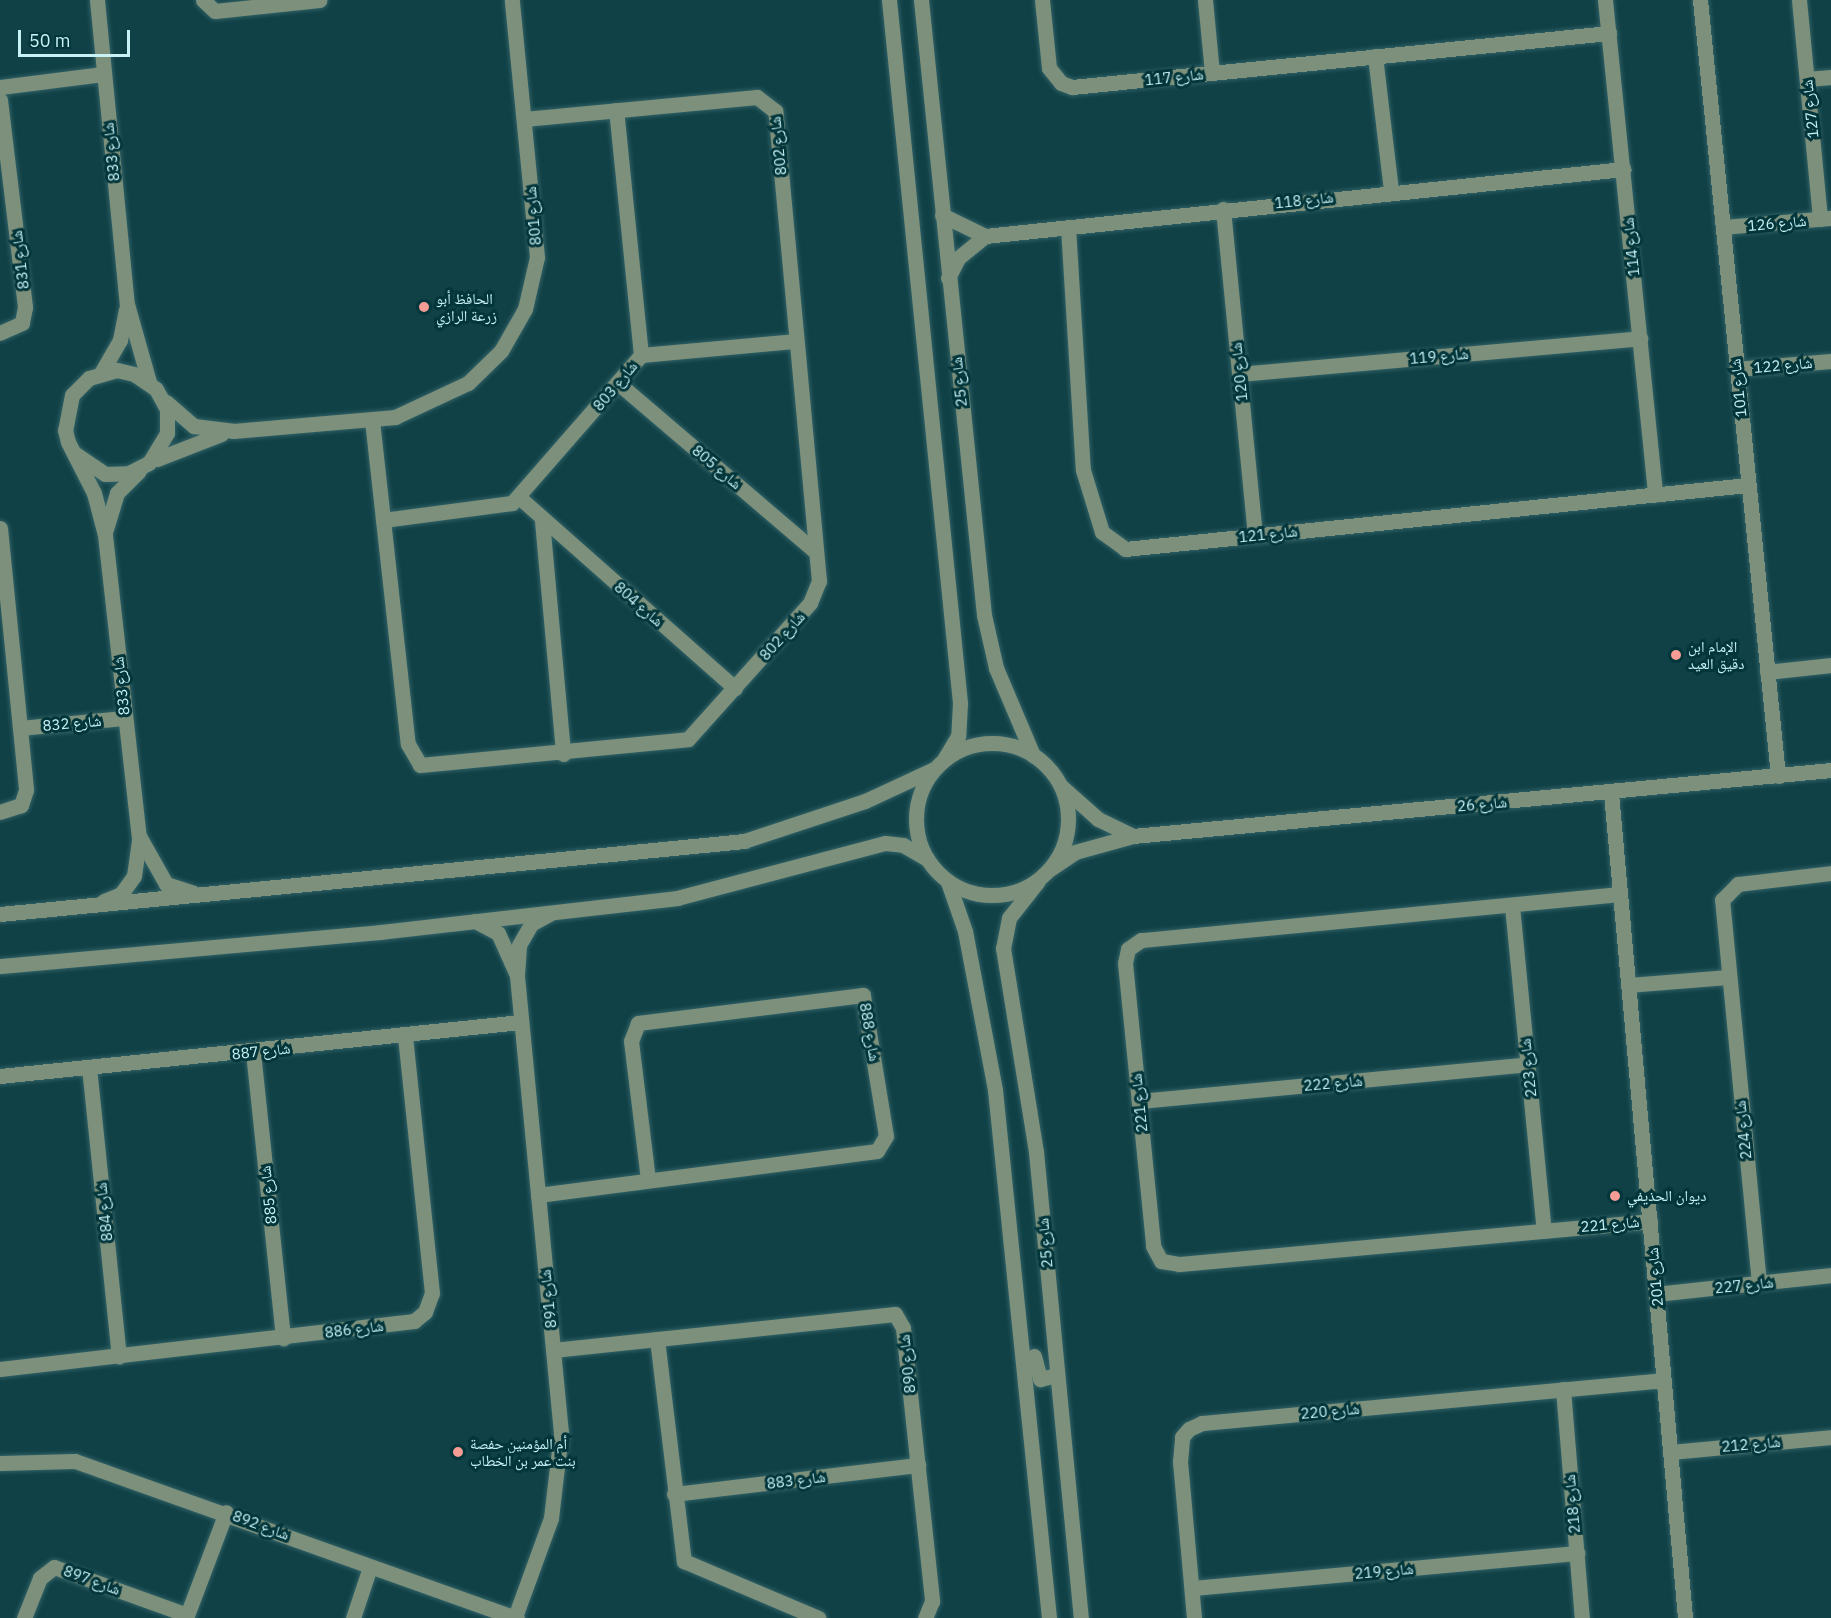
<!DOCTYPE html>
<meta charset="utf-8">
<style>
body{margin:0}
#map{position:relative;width:1831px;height:1618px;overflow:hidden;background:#104146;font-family:"IBM Plex Sans","Noto Naskh Arabic",sans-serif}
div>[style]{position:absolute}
.roads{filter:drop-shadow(0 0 2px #316166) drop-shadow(0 0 2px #316166)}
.minor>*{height:15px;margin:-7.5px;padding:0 7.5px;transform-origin:7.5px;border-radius:7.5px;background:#7c907c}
.minor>.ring{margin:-7.5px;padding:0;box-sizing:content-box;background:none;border:15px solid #7c907c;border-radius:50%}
.dots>*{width:16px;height:16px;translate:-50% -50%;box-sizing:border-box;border:3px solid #02363b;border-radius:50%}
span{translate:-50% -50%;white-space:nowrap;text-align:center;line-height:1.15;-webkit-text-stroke:6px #02363b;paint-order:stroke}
.street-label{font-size:15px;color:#c8f1f5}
.poi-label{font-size:15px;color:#c8f1f5}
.left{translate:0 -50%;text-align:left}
.scale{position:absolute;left:18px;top:30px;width:112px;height:27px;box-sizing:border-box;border:3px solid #c8f1f5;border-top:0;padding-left:8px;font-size:18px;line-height:21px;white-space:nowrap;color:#c8f1f5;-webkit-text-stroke:4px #02363b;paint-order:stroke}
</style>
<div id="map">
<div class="roads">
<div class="minor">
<div style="left:97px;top:0;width:305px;rotate:84.4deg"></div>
<div style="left:127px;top:304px;width:81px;rotate:74.2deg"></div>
<div style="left:203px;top:0;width:16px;rotate:43deg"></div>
<div style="left:215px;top:11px;width:105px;rotate:-6deg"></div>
<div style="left:889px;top:0;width:707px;rotate:84.23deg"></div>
<div style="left:960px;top:703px;width:33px;rotate:93deg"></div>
<div style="left:958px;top:736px;width:26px;rotate:121deg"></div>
<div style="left:921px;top:0;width:618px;rotate:84.15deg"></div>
<div style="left:984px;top:615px;width:54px;rotate:77.2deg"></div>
<div style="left:996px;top:668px;width:95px;rotate:67deg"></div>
<div style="left:1042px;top:0;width:68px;rotate:84.1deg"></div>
<div style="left:1049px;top:68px;width:19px;rotate:51deg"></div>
<div style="left:1061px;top:83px;width:12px;rotate:20deg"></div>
<div style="left:1072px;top:87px;width:540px;rotate:-5.74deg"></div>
<div style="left:1205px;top:0;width:73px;rotate:84.5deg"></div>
<div style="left:1605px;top:0;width:497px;rotate:84.2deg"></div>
<div style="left:1700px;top:0;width:780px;rotate:84.26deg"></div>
<div style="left:1799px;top:0;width:220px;rotate:84.5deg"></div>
<div style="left:1375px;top:56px;width:136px;rotate:83.2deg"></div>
<div style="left:1807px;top:79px;width:24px;rotate:-5deg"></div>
<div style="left:0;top:87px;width:104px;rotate:-7.2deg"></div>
<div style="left:0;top:100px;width:209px;rotate:83.1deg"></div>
<div style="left:25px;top:307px;width:16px;rotate:101deg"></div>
<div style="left:22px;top:323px;width:24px;rotate:156deg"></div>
<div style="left:1223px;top:209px;width:328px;rotate:84.4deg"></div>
<div style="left:942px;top:215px;width:48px;rotate:26deg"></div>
<div style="left:985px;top:236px;width:642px;rotate:-5.99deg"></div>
<div style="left:1068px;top:227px;width:243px;rotate:86.5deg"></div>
<div style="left:1083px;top:470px;width:65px;rotate:73deg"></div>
<div style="left:1102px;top:532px;width:29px;rotate:36deg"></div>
<div style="left:1125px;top:549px;width:625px;rotate:-5.87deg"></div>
<div style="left:1723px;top:227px;width:108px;rotate:-4.8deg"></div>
<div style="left:948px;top:278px;width:22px;rotate:-63deg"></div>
<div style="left:958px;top:258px;width:35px;rotate:-39deg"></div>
<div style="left:641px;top:355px;width:156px;rotate:-5.2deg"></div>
<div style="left:1736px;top:369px;width:95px;rotate:-4.8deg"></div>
<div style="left:101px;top:373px;width:38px;rotate:-60deg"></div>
<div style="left:120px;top:340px;width:31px;rotate:-79deg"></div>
<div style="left:1239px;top:374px;width:403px;rotate:-5.1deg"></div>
<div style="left:618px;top:383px;width:260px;rotate:40.5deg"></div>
<div style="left:166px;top:402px;width:37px;rotate:41deg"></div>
<div style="left:194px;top:426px;width:39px;rotate:7deg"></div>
<div style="left:233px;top:431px;width:163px;rotate:-4.9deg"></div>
<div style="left:395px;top:417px;width:81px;rotate:-25deg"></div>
<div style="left:468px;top:383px;width:46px;rotate:-44.1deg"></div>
<div style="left:501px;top:351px;width:48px;rotate:-60.3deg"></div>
<div style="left:525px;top:309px;width:53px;rotate:-77deg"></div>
<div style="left:537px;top:257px;width:258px;rotate:-95.6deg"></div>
<div style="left:372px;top:420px;width:326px;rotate:83.7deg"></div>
<div style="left:408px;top:744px;width:24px;rotate:60deg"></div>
<div style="left:420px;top:765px;width:269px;rotate:-5.5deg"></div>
<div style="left:688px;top:739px;width:183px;rotate:-48.1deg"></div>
<div style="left:810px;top:603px;width:24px;rotate:-68deg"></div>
<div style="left:819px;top:581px;width:472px;rotate:-95.3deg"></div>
<div style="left:775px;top:111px;width:23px;rotate:-142deg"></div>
<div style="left:757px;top:97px;width:234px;rotate:174.6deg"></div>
<div style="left:74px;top:453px;width:37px;rotate:34deg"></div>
<div style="left:105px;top:474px;width:24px;rotate:-2deg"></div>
<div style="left:129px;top:473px;width:22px;rotate:-27deg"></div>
<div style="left:149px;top:463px;width:35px;rotate:-59deg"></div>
<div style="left:167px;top:433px;width:24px;rotate:-90deg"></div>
<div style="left:167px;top:409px;width:23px;rotate:-119deg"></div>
<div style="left:156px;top:389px;width:27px;rotate:-146deg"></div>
<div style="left:134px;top:374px;width:17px;rotate:-167deg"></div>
<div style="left:117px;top:370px;width:29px;rotate:164deg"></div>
<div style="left:89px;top:378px;width:24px;rotate:135deg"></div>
<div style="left:72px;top:395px;width:36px;rotate:101deg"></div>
<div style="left:65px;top:430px;width:12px;rotate:76deg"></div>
<div style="left:68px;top:442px;width:57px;rotate:63deg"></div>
<div style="left:94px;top:493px;width:43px;rotate:75.3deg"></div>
<div style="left:105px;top:535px;width:303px;rotate:83.6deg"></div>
<div style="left:139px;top:836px;width:55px;rotate:60.6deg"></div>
<div style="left:166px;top:884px;width:29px;rotate:18deg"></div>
<div style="left:157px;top:459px;width:69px;rotate:-21.3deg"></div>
<div style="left:520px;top:498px;width:287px;rotate:41.5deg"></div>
<div style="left:383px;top:520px;width:130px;rotate:-7.5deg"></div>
<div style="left:512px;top:503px;width:196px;rotate:-48.9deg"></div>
<div style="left:641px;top:355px;width:246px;rotate:-95.8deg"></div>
<div style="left:542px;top:521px;width:234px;rotate:84.8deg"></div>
<div style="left:0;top:528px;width:263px;rotate:84.3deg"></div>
<div style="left:26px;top:790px;width:16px;rotate:108deg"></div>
<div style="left:21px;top:805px;width:22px;rotate:162deg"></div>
<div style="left:106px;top:529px;width:38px;rotate:-73deg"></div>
<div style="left:117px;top:493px;width:31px;rotate:-45deg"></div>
<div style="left:1767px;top:672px;width:64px;rotate:-6.2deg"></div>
<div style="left:20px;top:728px;width:104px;rotate:-5.5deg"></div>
<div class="ring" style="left:916px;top:743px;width:137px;height:137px"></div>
<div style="left:1062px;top:787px;width:48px;rotate:41.6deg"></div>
<div style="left:1098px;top:819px;width:39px;rotate:26deg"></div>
<div style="left:1611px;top:793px;width:828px;rotate:84.87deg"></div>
<div style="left:1050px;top:869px;width:30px;rotate:-34deg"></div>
<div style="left:1075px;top:852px;width:60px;rotate:-15.4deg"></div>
<div style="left:1133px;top:836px;width:701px;rotate:-5.4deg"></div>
<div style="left:1038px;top:881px;width:47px;rotate:128.1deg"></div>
<div style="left:1009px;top:918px;width:31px;rotate:101deg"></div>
<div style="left:1003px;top:948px;width:207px;rotate:80.8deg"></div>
<div style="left:1036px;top:1152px;width:468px;rotate:84.5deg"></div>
<div style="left:948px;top:882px;width:52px;rotate:70.9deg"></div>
<div style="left:965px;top:931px;width:162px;rotate:79.3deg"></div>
<div style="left:995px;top:1090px;width:531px;rotate:84.16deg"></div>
<div style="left:1620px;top:894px;width:481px;rotate:174.5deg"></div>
<div style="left:1141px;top:940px;width:16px;rotate:145deg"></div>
<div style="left:1128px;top:949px;width:14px;rotate:102deg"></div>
<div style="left:1125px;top:963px;width:284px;rotate:84.3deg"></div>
<div style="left:1153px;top:1246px;width:17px;rotate:62deg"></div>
<div style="left:1161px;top:1261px;width:18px;rotate:9deg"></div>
<div style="left:1179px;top:1264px;width:473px;rotate:-5.2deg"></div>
<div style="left:104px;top:901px;width:18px;rotate:-22deg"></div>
<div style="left:121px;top:894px;width:22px;rotate:-54deg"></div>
<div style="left:134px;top:876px;width:37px;rotate:-82deg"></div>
<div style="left:1512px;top:906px;width:326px;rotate:84.4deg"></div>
<div style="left:0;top:914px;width:748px;rotate:-5.6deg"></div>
<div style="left:744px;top:841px;width:127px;rotate:-18.3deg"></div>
<div style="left:865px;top:801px;width:76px;rotate:-24.9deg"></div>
<div style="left:475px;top:921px;width:26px;rotate:28deg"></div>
<div style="left:498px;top:933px;width:44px;rotate:65.8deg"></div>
<div style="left:0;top:966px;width:382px;rotate:-5.1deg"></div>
<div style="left:380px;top:932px;width:299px;rotate:-6.5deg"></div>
<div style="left:677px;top:898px;width:215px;rotate:-14.8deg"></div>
<div style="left:885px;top:843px;width:18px;rotate:6deg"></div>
<div style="left:903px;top:845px;width:28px;rotate:30deg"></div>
<div style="left:1628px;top:985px;width:99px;rotate:-4.6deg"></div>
<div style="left:253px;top:1052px;width:288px;rotate:84deg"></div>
<div style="left:89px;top:1067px;width:291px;rotate:84.1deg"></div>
<div style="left:0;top:1076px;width:524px;rotate:-5.92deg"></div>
<div style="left:1139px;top:1101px;width:390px;rotate:-5.4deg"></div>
<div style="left:538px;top:1195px;width:342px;rotate:-7.4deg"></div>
<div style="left:877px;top:1151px;width:17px;rotate:-59deg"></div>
<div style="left:886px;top:1136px;width:143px;rotate:-99.3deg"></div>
<div style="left:863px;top:995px;width:227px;rotate:172.9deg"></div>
<div style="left:638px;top:1023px;width:19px;rotate:111deg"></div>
<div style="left:631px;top:1041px;width:140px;rotate:83deg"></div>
<div style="left:1759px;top:1283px;width:385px;rotate:-95.5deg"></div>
<div style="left:1722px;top:900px;width:23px;rotate:-45deg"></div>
<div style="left:1738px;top:884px;width:94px;rotate:-6.7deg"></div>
<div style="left:1656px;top:1294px;width:176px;rotate:-6.2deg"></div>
<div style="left:657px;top:1339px;width:224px;rotate:83.1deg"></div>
<div style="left:684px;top:1561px;width:146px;rotate:23deg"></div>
<div style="left:553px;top:1350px;width:344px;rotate:-6deg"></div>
<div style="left:895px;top:1314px;width:16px;rotate:60deg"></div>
<div style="left:903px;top:1328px;width:275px;rotate:83.9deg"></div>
<div style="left:932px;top:1601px;width:18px;rotate:112deg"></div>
<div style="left:1034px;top:1356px;width:24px;rotate:75deg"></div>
<div style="left:1040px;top:1379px;width:17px;rotate:-13deg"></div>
<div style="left:0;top:1369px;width:417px;rotate:-6.6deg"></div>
<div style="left:414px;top:1321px;width:14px;rotate:-39deg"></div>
<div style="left:425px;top:1312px;width:20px;rotate:-70deg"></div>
<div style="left:432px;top:1293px;width:260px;rotate:-96deg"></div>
<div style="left:1563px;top:1389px;width:230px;rotate:85.3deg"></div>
<div style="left:1670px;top:1452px;width:162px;rotate:-5.3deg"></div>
<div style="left:0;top:1463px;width:75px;rotate:-1.5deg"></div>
<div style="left:75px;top:1461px;width:469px;rotate:19.6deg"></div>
<div style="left:674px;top:1494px;width:246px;rotate:-6.8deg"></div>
<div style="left:1192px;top:1588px;width:387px;rotate:-5.2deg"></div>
<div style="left:515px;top:1617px;width:105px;rotate:-70deg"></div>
<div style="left:551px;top:1518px;width:86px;rotate:-83.3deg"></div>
<div style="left:561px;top:1433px;width:460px;rotate:-95.5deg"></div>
<div style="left:517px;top:975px;width:30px;rotate:-86deg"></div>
<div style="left:519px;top:945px;width:24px;rotate:-60deg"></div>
<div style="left:531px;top:924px;width:21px;rotate:-29deg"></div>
<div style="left:24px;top:1618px;width:43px;rotate:-68.2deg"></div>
<div style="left:40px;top:1578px;width:18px;rotate:-38deg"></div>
<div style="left:54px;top:1567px;width:141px;rotate:19.8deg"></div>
<div style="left:186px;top:1618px;width:113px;rotate:-69.3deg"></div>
<div style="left:353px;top:1618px;width:54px;rotate:-71.6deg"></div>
<div style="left:1194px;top:1618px;width:157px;rotate:-95.1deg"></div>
<div style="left:1180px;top:1462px;width:25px;rotate:-85deg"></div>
<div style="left:1182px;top:1437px;width:11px;rotate:-49deg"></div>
<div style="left:1189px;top:1429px;width:14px;rotate:-25deg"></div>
<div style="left:1202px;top:1423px;width:463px;rotate:-5.3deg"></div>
</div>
</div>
<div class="dots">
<div style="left:424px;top:307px;background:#f59c94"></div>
<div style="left:1676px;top:655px;background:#f59c94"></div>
<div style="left:1615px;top:1196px;background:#f59c94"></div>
<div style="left:458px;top:1452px;background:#f59c94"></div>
</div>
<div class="street-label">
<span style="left:1174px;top:77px;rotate:-6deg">شارع 117</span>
<span style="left:1810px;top:109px;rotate:-96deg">شارع 127</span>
<span style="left:778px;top:146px;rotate:-96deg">شارع 802</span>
<span style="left:111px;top:152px;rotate:-96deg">شارع 833</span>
<span style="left:1304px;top:200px;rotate:-6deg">شارع 118</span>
<span style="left:533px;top:216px;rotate:-95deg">شارع 801</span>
<span style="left:1777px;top:223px;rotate:-5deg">شارع 126</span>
<span style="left:1631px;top:247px;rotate:-96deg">شارع 114</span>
<span style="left:20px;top:260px;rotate:-97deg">شارع 831</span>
<span style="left:1439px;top:356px;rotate:-5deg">شارع 119</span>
<span style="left:1783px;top:365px;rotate:-5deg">شارع 122</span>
<span style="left:1239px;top:372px;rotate:-96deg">شارع 120</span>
<span style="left:959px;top:382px;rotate:-96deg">شارع 25</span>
<span style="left:615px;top:386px;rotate:-50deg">شارع 803</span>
<span style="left:1738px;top:388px;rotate:-96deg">شارع 101</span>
<span style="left:717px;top:467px;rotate:40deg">شارع 805</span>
<span style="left:1268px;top:534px;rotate:-6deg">شارع 121</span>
<span style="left:639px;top:604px;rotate:41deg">شارع 804</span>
<span style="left:782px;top:636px;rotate:-48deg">شارع 802</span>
<span style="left:121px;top:686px;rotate:-96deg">شارع 833</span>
<span style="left:72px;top:723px;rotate:-5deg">شارع 832</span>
<span style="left:1482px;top:804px;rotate:-5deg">شارع 26</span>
<span style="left:870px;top:1032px;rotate:80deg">شارع 888</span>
<span style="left:261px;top:1051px;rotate:-6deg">شارع 887</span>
<span style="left:1528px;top:1068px;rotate:-96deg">شارع 223</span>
<span style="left:1333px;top:1083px;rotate:-5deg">شارع 222</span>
<span style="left:1139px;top:1103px;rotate:-96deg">شارع 221</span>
<span style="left:1743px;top:1130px;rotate:-96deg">شارع 224</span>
<span style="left:268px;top:1195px;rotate:-96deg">شارع 885</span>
<span style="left:104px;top:1212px;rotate:-96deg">شارع 884</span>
<span style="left:1610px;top:1224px;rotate:-5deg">شارع 221</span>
<span style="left:1045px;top:1243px;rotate:-95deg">شارع 25</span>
<span style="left:1655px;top:1277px;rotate:-95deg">شارع 201</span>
<span style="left:1744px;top:1285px;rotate:-6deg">شارع 227</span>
<span style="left:548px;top:1299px;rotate:-96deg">شارع 891</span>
<span style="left:354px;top:1329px;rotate:-7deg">شارع 886</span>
<span style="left:907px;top:1364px;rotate:-96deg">شارع 890</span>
<span style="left:1330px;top:1411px;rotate:-5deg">شارع 220</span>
<span style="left:1751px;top:1444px;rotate:-5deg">شارع 212</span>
<span style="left:796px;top:1480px;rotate:-7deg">شارع 883</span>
<span style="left:1572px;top:1504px;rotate:-95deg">شارع 218</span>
<span style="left:261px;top:1525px;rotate:20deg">شارع 892</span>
<span style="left:1384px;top:1571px;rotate:-5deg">شارع 219</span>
<span style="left:92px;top:1580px;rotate:20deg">شارع 897</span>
</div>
<div class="poi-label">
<span class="left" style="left:436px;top:307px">الحافظ أبو<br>زرعة الرازي</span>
<span class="left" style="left:1688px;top:655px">الإمام ابن<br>دقيق العيد</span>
<span class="left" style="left:1627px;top:1196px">ديوان الحذيفي</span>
<span class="left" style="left:470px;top:1452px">أم المؤمنين حفصة<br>بنت عمر بن الخطاب</span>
</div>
<div class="scale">50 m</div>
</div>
